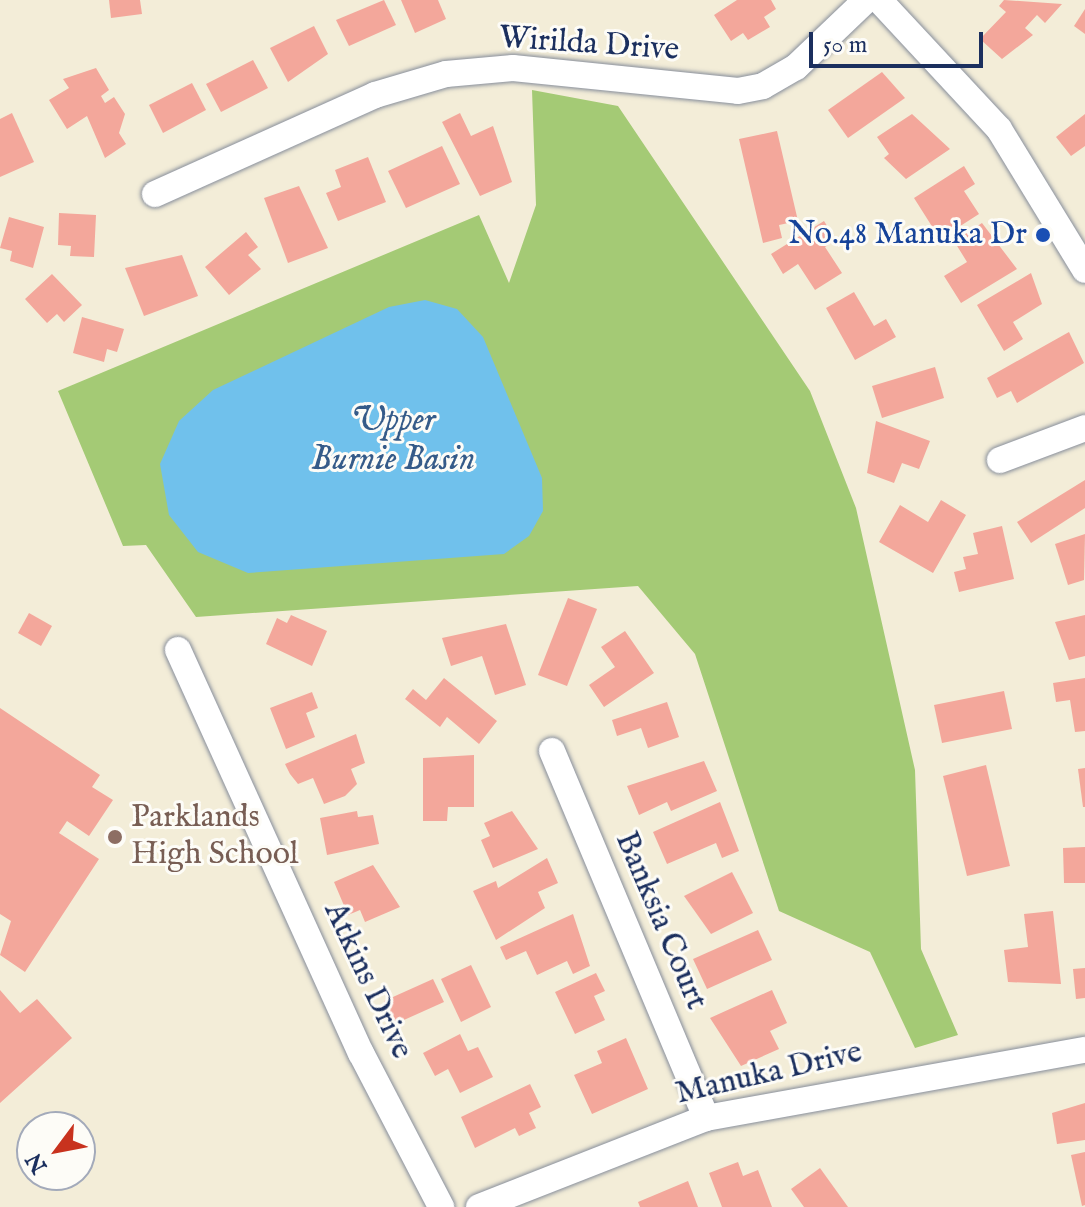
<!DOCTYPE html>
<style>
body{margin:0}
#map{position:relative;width:1085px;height:1207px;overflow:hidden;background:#f3edd8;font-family:"IM FELL English",serif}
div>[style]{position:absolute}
.green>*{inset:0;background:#a4ca75}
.water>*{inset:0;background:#70c1ec}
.building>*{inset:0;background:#f3a79b}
.roads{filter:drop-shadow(0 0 2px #878e9b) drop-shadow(0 0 2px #878e9b)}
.street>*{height:26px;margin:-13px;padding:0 13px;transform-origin:13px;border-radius:13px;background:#fff}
.dots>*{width:22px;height:22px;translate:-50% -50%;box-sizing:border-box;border:4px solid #fdfcf7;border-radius:50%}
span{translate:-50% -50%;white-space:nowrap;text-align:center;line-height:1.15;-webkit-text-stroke:6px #fdfcf7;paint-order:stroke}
.street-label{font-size:32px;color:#1b2f5e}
.transit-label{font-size:32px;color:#164399}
.right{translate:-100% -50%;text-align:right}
.education-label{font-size:32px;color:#785e54}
.left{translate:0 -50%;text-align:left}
.water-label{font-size:34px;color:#355b89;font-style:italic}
.north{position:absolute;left:16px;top:1111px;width:80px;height:80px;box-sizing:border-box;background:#fdfcf7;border:2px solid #a3aaba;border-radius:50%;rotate:238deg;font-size:22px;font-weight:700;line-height:32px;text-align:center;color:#1b2f5e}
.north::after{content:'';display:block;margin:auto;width:28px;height:36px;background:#c8321e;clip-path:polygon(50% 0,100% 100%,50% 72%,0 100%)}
.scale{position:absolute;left:809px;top:32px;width:174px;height:36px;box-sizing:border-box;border:4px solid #1b2f5e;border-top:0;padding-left:10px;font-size:24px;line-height:28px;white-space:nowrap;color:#1b2f5e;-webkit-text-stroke:6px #fdfcf7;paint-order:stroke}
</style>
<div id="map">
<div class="green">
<div style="clip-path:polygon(532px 90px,618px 106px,810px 391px,856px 508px,915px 770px,921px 949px,958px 1035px,915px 1048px,870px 952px,779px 911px,695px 654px,638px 586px,196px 617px,146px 545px,123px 546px,58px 391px,479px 215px,509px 283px,536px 205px)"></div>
</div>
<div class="water">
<div style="clip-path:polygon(425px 300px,457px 309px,483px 337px,542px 478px,543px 511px,529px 536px,504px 554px,248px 573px,198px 552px,169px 515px,160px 464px,179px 421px,213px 390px,389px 307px)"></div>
</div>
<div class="building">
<div style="clip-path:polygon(109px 0,140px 0,142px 14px,111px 18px)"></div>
<div style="clip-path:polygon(384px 0,396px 25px,349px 46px,336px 20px)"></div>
<div style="clip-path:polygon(401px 0,438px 0,446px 19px,415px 33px)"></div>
<div style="clip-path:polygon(737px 0,771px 0,776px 9px,764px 17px,770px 27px,748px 40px,743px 33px,731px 41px,714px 15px)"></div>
<div style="clip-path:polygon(1004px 0,1062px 4px,1045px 23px,1037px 15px,1025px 28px,1033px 35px,1002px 59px,980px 39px,1006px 12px,999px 6px)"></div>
<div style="clip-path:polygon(1085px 9px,1085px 34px,1074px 26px)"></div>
<div style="clip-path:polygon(314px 26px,328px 54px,288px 82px,270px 48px)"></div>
<div style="clip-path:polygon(253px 60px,268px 88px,221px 112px,206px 84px)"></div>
<div style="clip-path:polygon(96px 68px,109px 90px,101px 96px,105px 103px,114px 97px,125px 114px,119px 133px,126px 144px,105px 158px,87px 116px,67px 129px,49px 100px,69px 88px,63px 79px)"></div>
<div style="clip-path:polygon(882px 72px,905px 98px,848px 138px,828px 110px)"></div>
<div style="clip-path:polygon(192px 83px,206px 110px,163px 133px,149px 105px)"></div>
<div style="clip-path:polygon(12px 113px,34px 162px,0 177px,0 119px)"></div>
<div style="clip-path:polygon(460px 113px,471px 136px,493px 126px,512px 182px,480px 196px,442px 122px)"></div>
<div style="clip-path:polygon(912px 114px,950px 149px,906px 179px,884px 158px,889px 154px,877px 137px)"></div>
<div style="clip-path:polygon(1085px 114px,1085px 146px,1071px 156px,1056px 137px)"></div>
<div style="clip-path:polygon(777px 131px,798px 221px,779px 225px,782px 238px,763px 243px,739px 139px)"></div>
<div style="clip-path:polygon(442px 146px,460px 184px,406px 208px,388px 171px)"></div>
<div style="clip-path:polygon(368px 157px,386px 202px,338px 221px,326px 193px,341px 187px,335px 170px)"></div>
<div style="clip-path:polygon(964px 166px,975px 184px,964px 191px,979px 214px,940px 239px,914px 198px)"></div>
<div style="clip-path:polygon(299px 186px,328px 248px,288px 263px,264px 198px)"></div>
<div style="clip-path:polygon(59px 213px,96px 215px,94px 257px,70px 256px,71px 246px,58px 245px)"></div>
<div style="clip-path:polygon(9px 217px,44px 227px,33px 268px,10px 261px,12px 251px,0 248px)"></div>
<div style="clip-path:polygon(824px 221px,836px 240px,825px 247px,842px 273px,815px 290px,798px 264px,783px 274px,771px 254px)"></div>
<div style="clip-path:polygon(982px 223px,1017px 269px,961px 303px,944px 276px,967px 262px,954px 241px)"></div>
<div style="clip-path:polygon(246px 232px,258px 247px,248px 255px,261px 269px,229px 295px,205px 267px)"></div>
<div style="clip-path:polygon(182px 255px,198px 296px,144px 316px,125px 268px)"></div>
<div style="clip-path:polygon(1031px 273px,1042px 304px,1013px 322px,1023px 339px,1004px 351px,977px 305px)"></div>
<div style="clip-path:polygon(52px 274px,82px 305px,64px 322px,57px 314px,47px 323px,25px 299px)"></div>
<div style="clip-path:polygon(854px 292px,874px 326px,886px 319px,896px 337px,855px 360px,826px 308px)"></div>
<div style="clip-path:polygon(82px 317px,124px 329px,117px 352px,107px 349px,104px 362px,73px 353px)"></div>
<div style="clip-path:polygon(1069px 332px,1084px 363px,1017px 403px,1011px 391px,997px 398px,987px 378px)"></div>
<div style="clip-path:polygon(935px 367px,944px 398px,882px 418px,872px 386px)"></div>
<div style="clip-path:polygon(876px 421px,930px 441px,919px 469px,902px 463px,894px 483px,867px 473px)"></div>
<div style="clip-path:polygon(1085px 480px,1085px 508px,1031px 543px,1017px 522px)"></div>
<div style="clip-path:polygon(941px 500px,966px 515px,933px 573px,879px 542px,900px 505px,928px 522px)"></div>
<div style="clip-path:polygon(1002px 526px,1014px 579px,959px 592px,954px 572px,966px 569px,963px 557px,978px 554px,973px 533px)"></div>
<div style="clip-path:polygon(1085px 534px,1084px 580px,1068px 585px,1055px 544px)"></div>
<div style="clip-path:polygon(568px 598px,597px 609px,567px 686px,538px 675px)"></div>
<div style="clip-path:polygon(29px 613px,52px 626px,41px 646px,18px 633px)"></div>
<div style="clip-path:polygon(291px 615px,327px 631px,312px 666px,266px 644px,277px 618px,287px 623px)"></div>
<div style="clip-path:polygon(1085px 615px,1085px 656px,1069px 660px,1055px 622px)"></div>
<div style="clip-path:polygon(506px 624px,526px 685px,495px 695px,482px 656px,451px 666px,442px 638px)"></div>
<div style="clip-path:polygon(625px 631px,654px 673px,604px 707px,589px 685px,615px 667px,601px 647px)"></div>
<div style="clip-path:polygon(444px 678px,497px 721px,479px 744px,447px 717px,440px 727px,405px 699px,413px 689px,426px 700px)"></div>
<div style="clip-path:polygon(1085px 678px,1085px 731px,1075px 732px,1070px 700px,1056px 702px,1053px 683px)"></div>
<div style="clip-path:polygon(1004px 691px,1012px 729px,942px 743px,934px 705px)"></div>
<div style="clip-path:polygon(312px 692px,318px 708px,306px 713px,315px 737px,286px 749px,270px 708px)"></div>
<div style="clip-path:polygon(667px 702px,679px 737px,648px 748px,641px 728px,617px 736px,612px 720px)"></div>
<div style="clip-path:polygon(0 708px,100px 775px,92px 787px,113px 800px,89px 836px,67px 821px,59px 833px,99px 859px,25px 972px,0 955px,11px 921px,0 914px)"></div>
<div style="clip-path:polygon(356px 734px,365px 763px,351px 769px,357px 784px,345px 796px,324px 804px,313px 778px,298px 784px,290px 774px,285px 764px)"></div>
<div style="clip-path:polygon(474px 755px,474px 807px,448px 807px,447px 821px,423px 821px,423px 758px)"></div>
<div style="clip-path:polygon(704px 761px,717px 791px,671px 811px,667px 802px,639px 815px,627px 786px)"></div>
<div style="clip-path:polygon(986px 765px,1010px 866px,967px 876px,943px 776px)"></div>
<div style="clip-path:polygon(1085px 768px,1085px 807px,1083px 807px,1078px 769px)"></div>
<div style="clip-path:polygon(720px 802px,739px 851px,722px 858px,716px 843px,667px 864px,653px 832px)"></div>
<div style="clip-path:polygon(357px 811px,358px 817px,373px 815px,379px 844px,327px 855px,320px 818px)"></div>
<div style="clip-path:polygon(512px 811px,538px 849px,493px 868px,481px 840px,490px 836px,484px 823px)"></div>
<div style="clip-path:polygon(1085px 847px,1085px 883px,1064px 883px,1063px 848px)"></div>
<div style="clip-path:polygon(547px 858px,558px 883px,538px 892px,545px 908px,496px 940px,473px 891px,496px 881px,498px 888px)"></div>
<div style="clip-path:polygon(373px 865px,400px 907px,365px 922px,360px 910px,348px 915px,334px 882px)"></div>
<div style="clip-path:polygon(732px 872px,753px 913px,711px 934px,684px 896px)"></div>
<div style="clip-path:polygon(1053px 911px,1061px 984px,1008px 982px,1004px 950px,1028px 947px,1024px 914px)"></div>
<div style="clip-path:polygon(573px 914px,590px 966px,573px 974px,567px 961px,537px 975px,526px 951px,506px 960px,500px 947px)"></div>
<div style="clip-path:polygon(758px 930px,772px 960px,707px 989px,693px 959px)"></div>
<div style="clip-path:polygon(471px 965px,491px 1007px,461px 1022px,441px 979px)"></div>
<div style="clip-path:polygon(1085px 968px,1085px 998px,1076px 999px,1073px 969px)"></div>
<div style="clip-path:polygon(596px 973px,605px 991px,594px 996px,605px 1020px,575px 1034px,555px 992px)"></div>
<div style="clip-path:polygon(433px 979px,444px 1002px,395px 1024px,384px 1001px)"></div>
<div style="clip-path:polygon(0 990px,20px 1013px,37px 999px,72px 1038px,0 1103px)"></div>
<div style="clip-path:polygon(772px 990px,787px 1023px,770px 1031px,779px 1049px,741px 1066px,710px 1018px)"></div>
<div style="clip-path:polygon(460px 1034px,468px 1051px,478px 1047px,493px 1077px,460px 1093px,448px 1069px,435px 1076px,423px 1053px)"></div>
<div style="clip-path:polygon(626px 1038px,648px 1089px,592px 1114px,574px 1075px,602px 1063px,597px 1051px)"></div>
<div style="clip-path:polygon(530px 1084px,541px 1107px,529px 1113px,536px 1128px,519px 1136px,515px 1128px,475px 1148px,461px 1117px)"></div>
<div style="clip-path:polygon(1085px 1103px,1085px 1140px,1057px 1144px,1052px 1113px)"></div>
<div style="clip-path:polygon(1085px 1152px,1085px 1205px,1082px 1206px,1071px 1155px)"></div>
<div style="clip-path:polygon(738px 1162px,743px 1176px,758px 1170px,772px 1207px,722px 1207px,709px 1173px)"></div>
<div style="clip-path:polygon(820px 1168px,848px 1207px,804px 1207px,791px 1189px)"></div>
<div style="clip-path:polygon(688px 1181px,698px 1207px,640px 1207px,638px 1202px)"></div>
</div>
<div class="roads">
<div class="street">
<div style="left:879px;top:0;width:176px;rotate:47.1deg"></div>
<div style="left:999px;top:129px;width:165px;rotate:58.6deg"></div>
<div style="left:155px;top:194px;width:241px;rotate:-24.2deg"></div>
<div style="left:375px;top:95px;width:74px;rotate:-16.5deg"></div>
<div style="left:446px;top:74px;width:67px;rotate:-5.1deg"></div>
<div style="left:513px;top:68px;width:226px;rotate:5.8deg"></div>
<div style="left:738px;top:91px;width:25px;rotate:-11deg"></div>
<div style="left:763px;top:86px;width:38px;rotate:-30deg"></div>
<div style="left:796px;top:67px;width:97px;rotate:-43.7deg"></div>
<div style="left:1000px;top:460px;width:91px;rotate:-20.6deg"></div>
<div style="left:178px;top:650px;width:443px;rotate:65.6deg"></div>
<div style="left:361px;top:1053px;width:174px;rotate:62.5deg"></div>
<div style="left:552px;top:751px;width:398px;rotate:67.2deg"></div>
<div style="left:479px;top:1207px;width:244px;rotate:-21.4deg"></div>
<div style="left:706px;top:1118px;width:385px;rotate:-10.2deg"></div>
</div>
</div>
<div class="dots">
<div style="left:1043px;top:235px;background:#1a4fb4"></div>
<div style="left:115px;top:837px;background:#8d6e63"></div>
</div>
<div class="street-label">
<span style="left:589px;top:45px;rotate:4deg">Wirilda Drive</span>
<span style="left:660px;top:921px;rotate:67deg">Banksia Court</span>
<span style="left:367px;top:981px;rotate:65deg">Atkins Drive</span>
<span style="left:769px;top:1074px;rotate:-13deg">Manuka Drive</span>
</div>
<div class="transit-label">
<span class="right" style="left:1027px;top:235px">No.48 Manuka Dr</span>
</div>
<div class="education-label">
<span class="left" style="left:131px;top:837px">Parklands<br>High School</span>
</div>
<div class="water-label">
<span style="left:393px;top:440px">Upper<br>Burnie Basin</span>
</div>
<div class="north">N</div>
<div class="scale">50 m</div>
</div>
